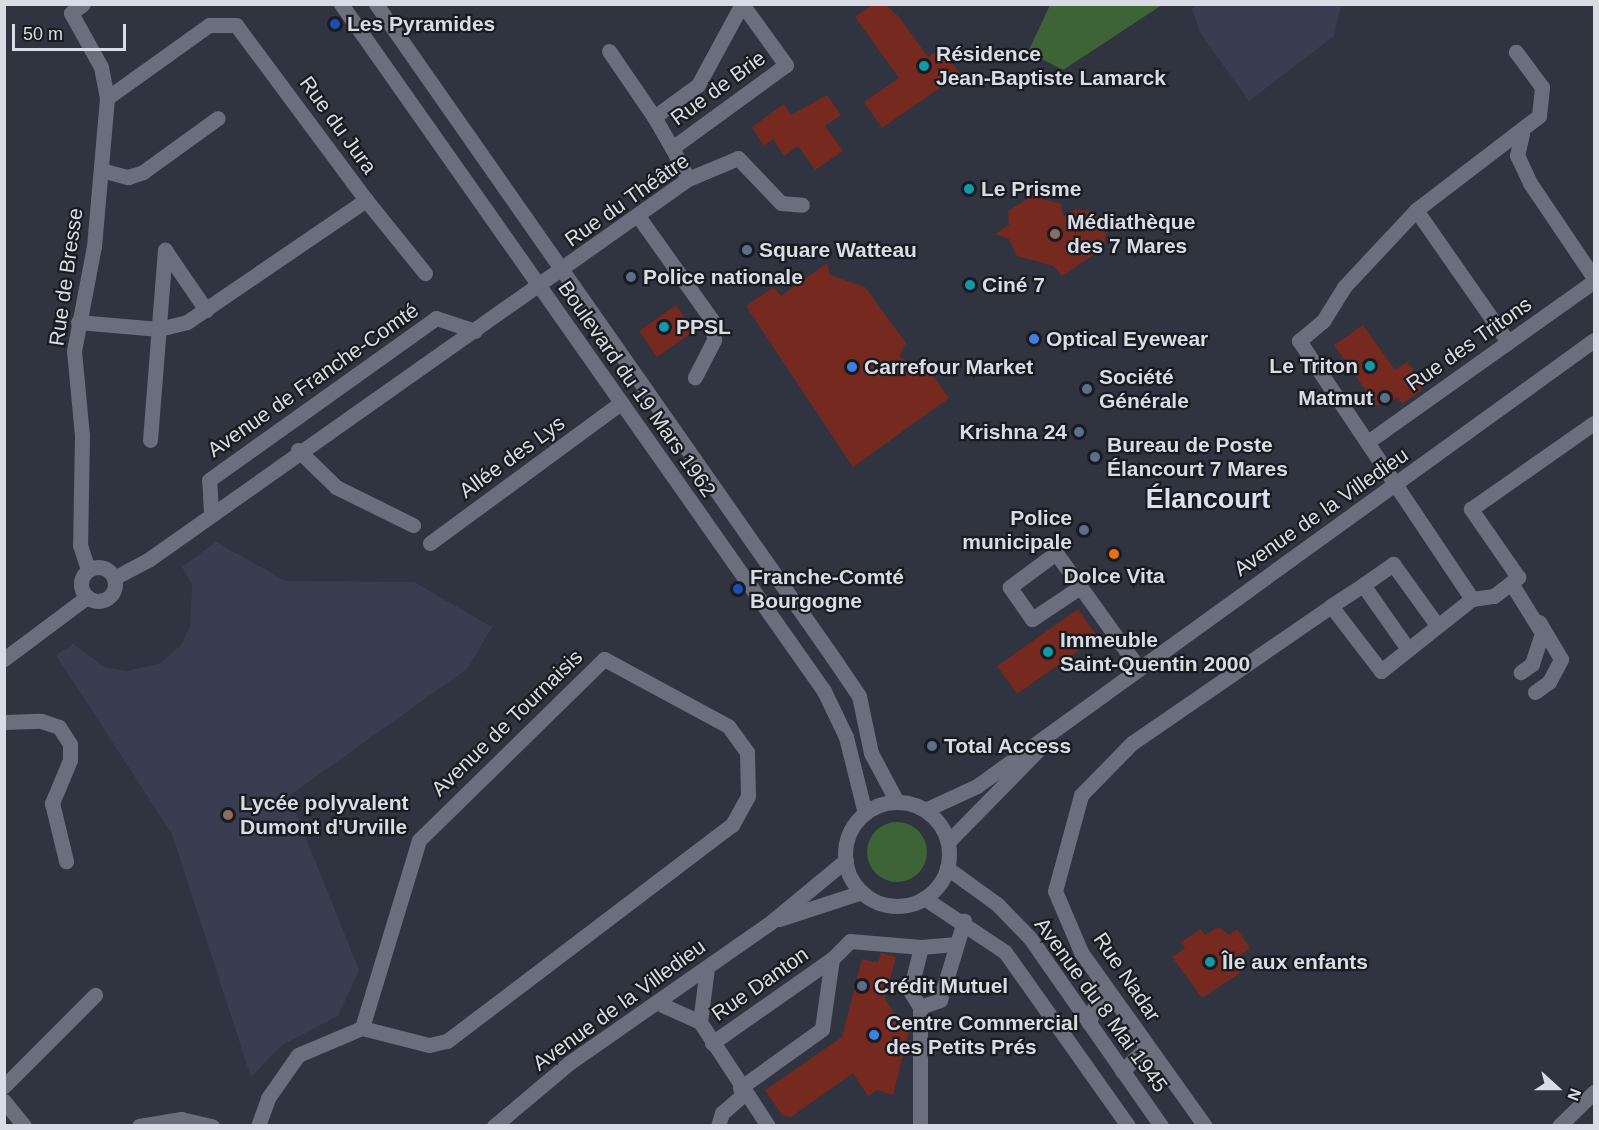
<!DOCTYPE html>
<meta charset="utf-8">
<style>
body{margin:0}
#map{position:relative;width:1599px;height:1130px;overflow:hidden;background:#303340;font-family:Arial,sans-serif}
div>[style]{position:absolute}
.built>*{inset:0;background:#383d50}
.green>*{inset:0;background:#3d6337}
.round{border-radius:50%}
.building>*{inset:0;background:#76291f}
.minor>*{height:15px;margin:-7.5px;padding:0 7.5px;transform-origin:7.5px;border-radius:7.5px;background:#6a6e7d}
.minor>.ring{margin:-7.5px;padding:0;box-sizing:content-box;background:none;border:15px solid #6a6e7d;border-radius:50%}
.dots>*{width:16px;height:16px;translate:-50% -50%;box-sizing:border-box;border:3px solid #1a1b21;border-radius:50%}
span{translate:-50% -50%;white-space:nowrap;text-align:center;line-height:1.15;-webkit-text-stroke:4.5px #1a1b21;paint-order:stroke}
.poi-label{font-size:21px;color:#d9dce4;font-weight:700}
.left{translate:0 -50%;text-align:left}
.right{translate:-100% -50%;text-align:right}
.street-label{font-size:21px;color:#d9dce4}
.district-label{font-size:27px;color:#dce1f2;font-weight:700}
.frame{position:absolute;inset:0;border:6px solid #d9dce4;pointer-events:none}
.north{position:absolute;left:1527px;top:1058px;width:60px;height:60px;-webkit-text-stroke:4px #1a1b21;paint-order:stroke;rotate:111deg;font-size:16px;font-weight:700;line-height:24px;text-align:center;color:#d9dce4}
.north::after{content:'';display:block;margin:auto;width:21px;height:27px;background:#d9dce4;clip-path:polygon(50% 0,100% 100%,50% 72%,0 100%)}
.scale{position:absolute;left:12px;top:24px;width:114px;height:27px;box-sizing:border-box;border:3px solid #d9dce4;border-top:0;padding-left:8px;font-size:18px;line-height:21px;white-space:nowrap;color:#d9dce4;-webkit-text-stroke:4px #1a1b21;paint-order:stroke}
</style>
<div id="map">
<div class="built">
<div style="clip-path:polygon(1197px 4px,1341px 4px,1341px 5px,1334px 36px,1249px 101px,1200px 33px,1192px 9px)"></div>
<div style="clip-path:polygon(216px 542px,286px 581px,414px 582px,492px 627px,468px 668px,289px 796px,359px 970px,338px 1016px,282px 1045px,251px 1077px,172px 834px,56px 655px,73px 644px,105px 667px,126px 671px,159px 664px,181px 645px,190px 627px,192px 584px,182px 567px)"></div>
</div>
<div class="green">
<div style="clip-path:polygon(1162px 5px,1063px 70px,1028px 52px,1050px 5px)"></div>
<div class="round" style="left:867px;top:822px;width:60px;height:60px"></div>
</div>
<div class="building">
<div style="clip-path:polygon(873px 4px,885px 4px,900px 18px,928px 57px,942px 48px,960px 74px,882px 128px,864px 102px,899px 78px,855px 17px)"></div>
<div style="clip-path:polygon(827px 95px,841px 115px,825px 126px,843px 151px,815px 170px,798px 146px,784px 156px,773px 139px,764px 146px,752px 127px,784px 104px,791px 115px)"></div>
<div style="clip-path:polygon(1032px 196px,1061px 204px,1063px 217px,1075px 210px,1093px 211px,1107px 231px,1103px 248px,1062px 276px,1054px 266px,1017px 256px,1009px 239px,995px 234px,1009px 225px,1008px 211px)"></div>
<div style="clip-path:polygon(827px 263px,830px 275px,865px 287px,906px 343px,899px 357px,914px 363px,924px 376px,930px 371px,949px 398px,853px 467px,746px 306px,774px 287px,781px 296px)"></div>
<div style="clip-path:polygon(676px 305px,694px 331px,657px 357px,639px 331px)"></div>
<div style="clip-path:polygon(1363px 325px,1395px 370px,1407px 362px,1421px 381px,1421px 391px,1402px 404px,1397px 397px,1385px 406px,1376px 405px,1334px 345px)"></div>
<div style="clip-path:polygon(1078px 609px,1098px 637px,1017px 694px,997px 666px)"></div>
<div style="clip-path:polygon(1218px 927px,1229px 935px,1237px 929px,1250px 948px,1241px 954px,1246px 969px,1202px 998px,1172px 957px,1185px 948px,1181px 942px,1201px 929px,1205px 935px)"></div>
<div style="clip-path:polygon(881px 953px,896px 957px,885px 999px,901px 1024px,910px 1027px,893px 1095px,877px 1090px,868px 1096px,853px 1073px,791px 1117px,782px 1115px,765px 1090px,842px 1037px,862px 959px,878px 963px)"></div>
</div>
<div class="minor">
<div style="left:83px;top:4px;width:15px;rotate:143deg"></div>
<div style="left:71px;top:13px;width:62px;rotate:60.9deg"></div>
<div style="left:101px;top:67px;width:32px;rotate:79deg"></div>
<div style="left:107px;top:98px;width:149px;rotate:95deg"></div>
<div style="left:94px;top:246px;width:107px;rotate:100.8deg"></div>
<div style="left:74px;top:351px;width:84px;rotate:84.6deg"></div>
<div style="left:82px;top:435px;width:110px;rotate:91deg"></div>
<div style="left:80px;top:545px;width:25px;rotate:72deg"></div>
<div style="left:341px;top:4px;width:840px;rotate:54.89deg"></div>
<div style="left:824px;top:691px;width:51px;rotate:64.4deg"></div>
<div style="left:846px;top:737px;width:78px;rotate:76deg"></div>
<div style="left:376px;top:4px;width:803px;rotate:55.04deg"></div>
<div style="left:836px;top:662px;width:41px;rotate:55.9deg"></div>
<div style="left:859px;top:696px;width:58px;rotate:78.1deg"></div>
<div style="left:871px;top:753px;width:55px;rotate:62deg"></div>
<div style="left:609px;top:51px;width:80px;rotate:55.7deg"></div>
<div style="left:1522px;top:134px;width:22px;rotate:103deg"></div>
<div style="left:1517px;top:155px;width:31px;rotate:65deg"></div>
<div style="left:1530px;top:183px;width:115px;rotate:56deg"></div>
<div style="left:672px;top:148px;width:36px;rotate:-120deg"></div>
<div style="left:654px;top:117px;width:54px;rotate:-36deg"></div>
<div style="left:698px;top:85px;width:92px;rotate:-61.5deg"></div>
<div style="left:101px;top:170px;width:28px;rotate:15deg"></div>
<div style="left:128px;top:177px;width:16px;rotate:-18deg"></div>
<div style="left:143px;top:172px;width:92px;rotate:-35.8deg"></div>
<div style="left:688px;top:179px;width:35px;rotate:-117deg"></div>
<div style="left:672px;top:148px;width:141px;rotate:-36.1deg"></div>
<div style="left:786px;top:65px;width:75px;rotate:-125.8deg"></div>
<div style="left:366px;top:200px;width:94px;rotate:51.1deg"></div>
<div style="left:1416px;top:210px;width:161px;rotate:55.1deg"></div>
<div style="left:638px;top:216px;width:128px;rotate:54.6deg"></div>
<div style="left:712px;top:320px;width:20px;rotate:84deg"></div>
<div style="left:714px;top:340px;width:42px;rotate:117.2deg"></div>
<div style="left:78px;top:322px;width:81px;rotate:4.9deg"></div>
<div style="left:159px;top:329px;width:29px;rotate:-14deg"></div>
<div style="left:187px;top:322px;width:217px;rotate:-34.3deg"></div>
<div style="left:366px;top:200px;width:218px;rotate:-126.6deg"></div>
<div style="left:236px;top:25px;width:27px;rotate:180deg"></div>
<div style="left:209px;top:25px;width:125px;rotate:144.4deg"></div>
<div style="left:150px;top:440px;width:191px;rotate:-85.5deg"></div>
<div style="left:165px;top:250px;width:73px;rotate:55.7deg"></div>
<div style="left:1369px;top:441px;width:276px;rotate:-35.4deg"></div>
<div style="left:298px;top:450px;width:53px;rotate:44.2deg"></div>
<div style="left:336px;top:487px;width:86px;rotate:26.3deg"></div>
<div style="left:211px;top:513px;width:33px;rotate:-93deg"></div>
<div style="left:209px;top:480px;width:279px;rotate:-35.5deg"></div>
<div style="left:436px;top:318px;width:41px;rotate:18.4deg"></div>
<div style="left:430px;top:543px;width:235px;rotate:-36.3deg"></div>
<div class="ring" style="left:81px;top:567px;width:19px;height:19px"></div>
<div style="left:114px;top:578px;width:38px;rotate:-28deg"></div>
<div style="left:148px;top:560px;width:661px;rotate:-35.21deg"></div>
<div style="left:688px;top:179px;width:54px;rotate:-22.8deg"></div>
<div style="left:738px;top:158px;width:62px;rotate:46.3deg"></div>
<div style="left:781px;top:203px;width:21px;rotate:5deg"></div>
<div style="left:1511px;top:583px;width:59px;rotate:58.2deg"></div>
<div style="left:1542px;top:633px;width:33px;rotate:108deg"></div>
<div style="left:1532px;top:664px;width:14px;rotate:144deg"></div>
<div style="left:1363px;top:585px;width:38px;rotate:147deg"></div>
<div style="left:1331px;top:606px;width:82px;rotate:52.4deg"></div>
<div style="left:1381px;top:671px;width:116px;rotate:-38.4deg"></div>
<div style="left:1472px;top:599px;width:22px;rotate:-8deg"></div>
<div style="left:1494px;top:596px;width:31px;rotate:-38deg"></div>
<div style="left:1518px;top:577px;width:83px;rotate:-124.7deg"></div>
<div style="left:1471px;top:509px;width:150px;rotate:-35deg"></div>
<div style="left:1080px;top:587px;width:58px;rotate:146.3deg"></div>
<div style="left:1032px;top:619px;width:39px;rotate:-125deg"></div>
<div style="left:1010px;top:587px;width:57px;rotate:-36.5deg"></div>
<div style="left:1056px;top:553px;width:140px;rotate:54.3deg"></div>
<div style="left:1472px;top:599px;width:311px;rotate:-123.8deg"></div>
<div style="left:1299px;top:341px;width:31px;rotate:-40deg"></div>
<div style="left:1323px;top:321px;width:40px;rotate:-58deg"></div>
<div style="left:1344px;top:287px;width:105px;rotate:-46.9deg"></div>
<div style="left:1416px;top:210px;width:155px;rotate:-37.4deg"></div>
<div style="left:1539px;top:116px;width:29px;rotate:-84deg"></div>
<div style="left:1542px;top:87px;width:44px;rotate:-126.6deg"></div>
<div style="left:1408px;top:649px;width:78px;rotate:-125.1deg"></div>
<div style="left:1363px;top:585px;width:37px;rotate:-35deg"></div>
<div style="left:1393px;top:564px;width:75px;rotate:54.2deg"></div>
<div style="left:4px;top:659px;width:104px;rotate:-36.8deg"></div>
<div style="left:1535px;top:692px;width:17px;rotate:-36deg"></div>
<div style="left:1549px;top:682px;width:26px;rotate:-62deg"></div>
<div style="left:1561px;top:659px;width:43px;rotate:-120.7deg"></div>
<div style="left:4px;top:722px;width:37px;rotate:-2deg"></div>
<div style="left:41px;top:721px;width:19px;rotate:18deg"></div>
<div style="left:59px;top:727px;width:20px;rotate:57deg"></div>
<div style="left:70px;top:744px;width:16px;rotate:90deg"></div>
<div style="left:70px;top:760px;width:47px;rotate:112.7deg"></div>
<div style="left:52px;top:803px;width:60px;rotate:76.4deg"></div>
<div class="ring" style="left:845px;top:802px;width:89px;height:89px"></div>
<div style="left:925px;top:810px;width:57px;rotate:-24.8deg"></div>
<div style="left:977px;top:786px;width:761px;rotate:-35.86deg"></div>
<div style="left:948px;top:842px;width:127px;rotate:-45.6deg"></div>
<div style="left:947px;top:868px;width:62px;rotate:35.8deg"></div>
<div style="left:997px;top:904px;width:47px;rotate:45.9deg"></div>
<div style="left:1030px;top:938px;width:229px;rotate:55.1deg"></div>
<div style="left:924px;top:898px;width:97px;rotate:33.7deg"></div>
<div style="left:1005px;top:952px;width:213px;rotate:54.7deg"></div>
<div style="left:779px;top:919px;width:87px;rotate:-18deg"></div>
<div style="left:921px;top:947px;width:45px;rotate:104deg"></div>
<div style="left:910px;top:991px;width:19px;rotate:58deg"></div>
<div style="left:920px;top:1007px;width:21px;rotate:-19deg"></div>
<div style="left:940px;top:1000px;width:83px;rotate:-73.1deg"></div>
<div style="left:658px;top:1003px;width:46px;rotate:24.3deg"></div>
<div style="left:700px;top:1022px;width:124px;rotate:56.8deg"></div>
<div style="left:700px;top:1022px;width:54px;rotate:-82.6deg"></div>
<div style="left:1089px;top:1023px;width:40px;rotate:-72deg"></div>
<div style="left:1101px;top:985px;width:11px;rotate:52deg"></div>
<div style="left:712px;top:1043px;width:146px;rotate:-35deg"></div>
<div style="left:1122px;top:1071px;width:35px;rotate:-44deg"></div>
<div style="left:1147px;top:1047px;width:12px;rotate:-125deg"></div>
<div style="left:4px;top:1086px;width:129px;rotate:-45deg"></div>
<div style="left:740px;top:1088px;width:101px;rotate:-35.7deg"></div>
<div style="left:822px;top:1029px;width:71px;rotate:-81.9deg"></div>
<div style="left:832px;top:959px;width:25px;rotate:-45deg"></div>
<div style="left:850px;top:941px;width:71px;rotate:4.8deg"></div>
<div style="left:921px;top:947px;width:33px;rotate:-5deg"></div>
<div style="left:4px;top:1101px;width:32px;rotate:51deg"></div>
<div style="left:139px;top:1126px;width:43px;rotate:-9.5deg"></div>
<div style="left:181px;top:1119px;width:32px;rotate:13deg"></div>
<div style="left:258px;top:1126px;width:30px;rotate:-70deg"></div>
<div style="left:268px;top:1098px;width:52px;rotate:-55.1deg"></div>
<div style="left:298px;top:1055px;width:69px;rotate:-22.9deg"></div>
<div style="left:362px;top:1028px;width:69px;rotate:14.2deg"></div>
<div style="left:429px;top:1045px;width:18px;rotate:-13deg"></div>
<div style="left:447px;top:1041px;width:358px;rotate:-37.2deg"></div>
<div style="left:732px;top:825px;width:33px;rotate:-61deg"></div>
<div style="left:748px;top:796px;width:44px;rotate:-91.3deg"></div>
<div style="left:747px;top:752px;width:32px;rotate:-126deg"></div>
<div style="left:728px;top:726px;width:141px;rotate:-151.6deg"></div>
<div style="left:604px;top:659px;width:259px;rotate:135.6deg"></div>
<div style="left:419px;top:840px;width:196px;rotate:106.9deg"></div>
<div style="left:494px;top:1126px;width:98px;rotate:-40deg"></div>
<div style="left:569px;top:1063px;width:246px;rotate:-34.9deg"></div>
<div style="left:771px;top:922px;width:97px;rotate:-39.6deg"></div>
<div style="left:718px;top:1126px;width:14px;rotate:-73deg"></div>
<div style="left:722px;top:1113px;width:29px;rotate:-41deg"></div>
<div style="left:920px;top:1126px;width:119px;rotate:-90deg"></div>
<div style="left:1205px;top:1126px;width:214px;rotate:-125.5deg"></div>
<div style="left:1081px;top:952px;width:66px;rotate:-113.1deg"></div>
<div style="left:1055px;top:891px;width:99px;rotate:-74.8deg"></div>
<div style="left:1081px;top:795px;width:73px;rotate:-45.6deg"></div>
<div style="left:1132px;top:743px;width:242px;rotate:-34.5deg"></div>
<div style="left:1559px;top:1126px;width:49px;rotate:-44.2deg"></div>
</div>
<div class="dots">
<div style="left:335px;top:24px;background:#1a4fb4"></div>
<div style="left:924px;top:66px;background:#0f9aa8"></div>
<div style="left:969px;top:189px;background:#0f9aa8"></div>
<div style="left:1055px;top:234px;background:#8d6e63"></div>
<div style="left:747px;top:250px;background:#5c6f8a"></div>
<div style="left:631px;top:277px;background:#5c6f8a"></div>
<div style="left:970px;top:285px;background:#0f9aa8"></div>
<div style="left:664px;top:327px;background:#0f9aa8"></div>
<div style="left:1034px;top:339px;background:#3f7fe0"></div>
<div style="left:1370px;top:366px;background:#0f9aa8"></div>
<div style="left:852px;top:367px;background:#3f7fe0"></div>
<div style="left:1087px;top:389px;background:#5c6f8a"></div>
<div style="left:1385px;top:398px;background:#5c6f8a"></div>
<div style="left:1079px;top:432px;background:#5c6f8a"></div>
<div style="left:1095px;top:457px;background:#5c6f8a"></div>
<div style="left:1084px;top:530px;background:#5c6f8a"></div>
<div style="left:1114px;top:554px;background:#e8710a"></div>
<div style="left:738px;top:589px;background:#1a4fb4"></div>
<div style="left:1048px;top:652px;background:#0f9aa8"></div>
<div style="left:932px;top:746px;background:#5c6f8a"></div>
<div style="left:228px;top:815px;background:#8d6e63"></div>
<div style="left:1210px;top:962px;background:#0f9aa8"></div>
<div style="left:862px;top:986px;background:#5c6f8a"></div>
<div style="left:874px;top:1035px;background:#3f7fe0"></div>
</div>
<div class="poi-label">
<span class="left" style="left:347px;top:24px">Les Pyramides</span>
<span class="left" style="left:936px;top:66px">Résidence<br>Jean-Baptiste Lamarck</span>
<span class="left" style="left:981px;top:189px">Le Prisme</span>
<span class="left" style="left:1067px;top:234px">Médiathèque<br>des 7 Mares</span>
<span class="left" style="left:759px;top:250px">Square Watteau</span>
<span class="left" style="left:643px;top:277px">Police nationale</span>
<span class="left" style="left:982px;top:285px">Ciné 7</span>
<span class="left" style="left:676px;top:327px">PPSL</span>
<span class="left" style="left:1046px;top:339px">Optical Eyewear</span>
<span class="right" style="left:1358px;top:366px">Le Triton</span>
<span class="left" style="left:864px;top:367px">Carrefour Market</span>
<span class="left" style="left:1099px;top:389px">Société<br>Générale</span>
<span class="right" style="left:1373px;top:398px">Matmut</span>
<span class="right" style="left:1067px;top:432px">Krishna 24</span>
<span class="left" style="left:1107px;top:457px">Bureau de Poste<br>Élancourt 7 Mares</span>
<span class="right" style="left:1072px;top:530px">Police<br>municipale</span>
<span style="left:1114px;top:576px">Dolce Vita</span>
<span class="left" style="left:750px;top:589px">Franche-Comté<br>Bourgogne</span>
<span class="left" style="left:1060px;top:652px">Immeuble<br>Saint-Quentin 2000</span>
<span class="left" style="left:944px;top:746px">Total Access</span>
<span class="left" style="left:240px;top:815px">Lycée polyvalent<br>Dumont d'Urville</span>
<span class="left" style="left:1222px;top:962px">Île aux enfants</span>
<span class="left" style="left:874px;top:986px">Crédit Mutuel</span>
<span class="left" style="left:886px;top:1035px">Centre Commercial<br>des Petits Prés</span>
</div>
<div class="street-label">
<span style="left:718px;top:88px;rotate:-36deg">Rue de Brie</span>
<span style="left:338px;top:125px;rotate:54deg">Rue du Jura</span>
<span style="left:627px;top:200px;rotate:-35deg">Rue du Théâtre</span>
<span style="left:66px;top:277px;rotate:-82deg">Rue de Bresse</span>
<span style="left:1469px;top:344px;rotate:-35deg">Rue des Tritons</span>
<span style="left:313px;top:380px;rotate:-35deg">Avenue de Franche-Comté</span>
<span style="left:637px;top:389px;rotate:55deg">Boulevard du 19 Mars 1962</span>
<span style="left:512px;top:457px;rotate:-36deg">Allée des Lys</span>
<span style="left:1321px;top:512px;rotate:-35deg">Avenue de la Villedieu</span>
<span style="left:507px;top:723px;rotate:-44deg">Avenue de Tournaisis</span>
<span style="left:1127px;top:977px;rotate:56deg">Rue Nadar</span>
<span style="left:760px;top:984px;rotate:-35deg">Rue Danton</span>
<span style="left:619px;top:1005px;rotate:-36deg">Avenue de la Villedieu</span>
<span style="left:1101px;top:1005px;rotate:54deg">Avenue du 8 Mai 1945</span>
</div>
<div class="district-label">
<span style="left:1208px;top:500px">Élancourt</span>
</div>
<div class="frame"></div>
<div class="north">N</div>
<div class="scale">50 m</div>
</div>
